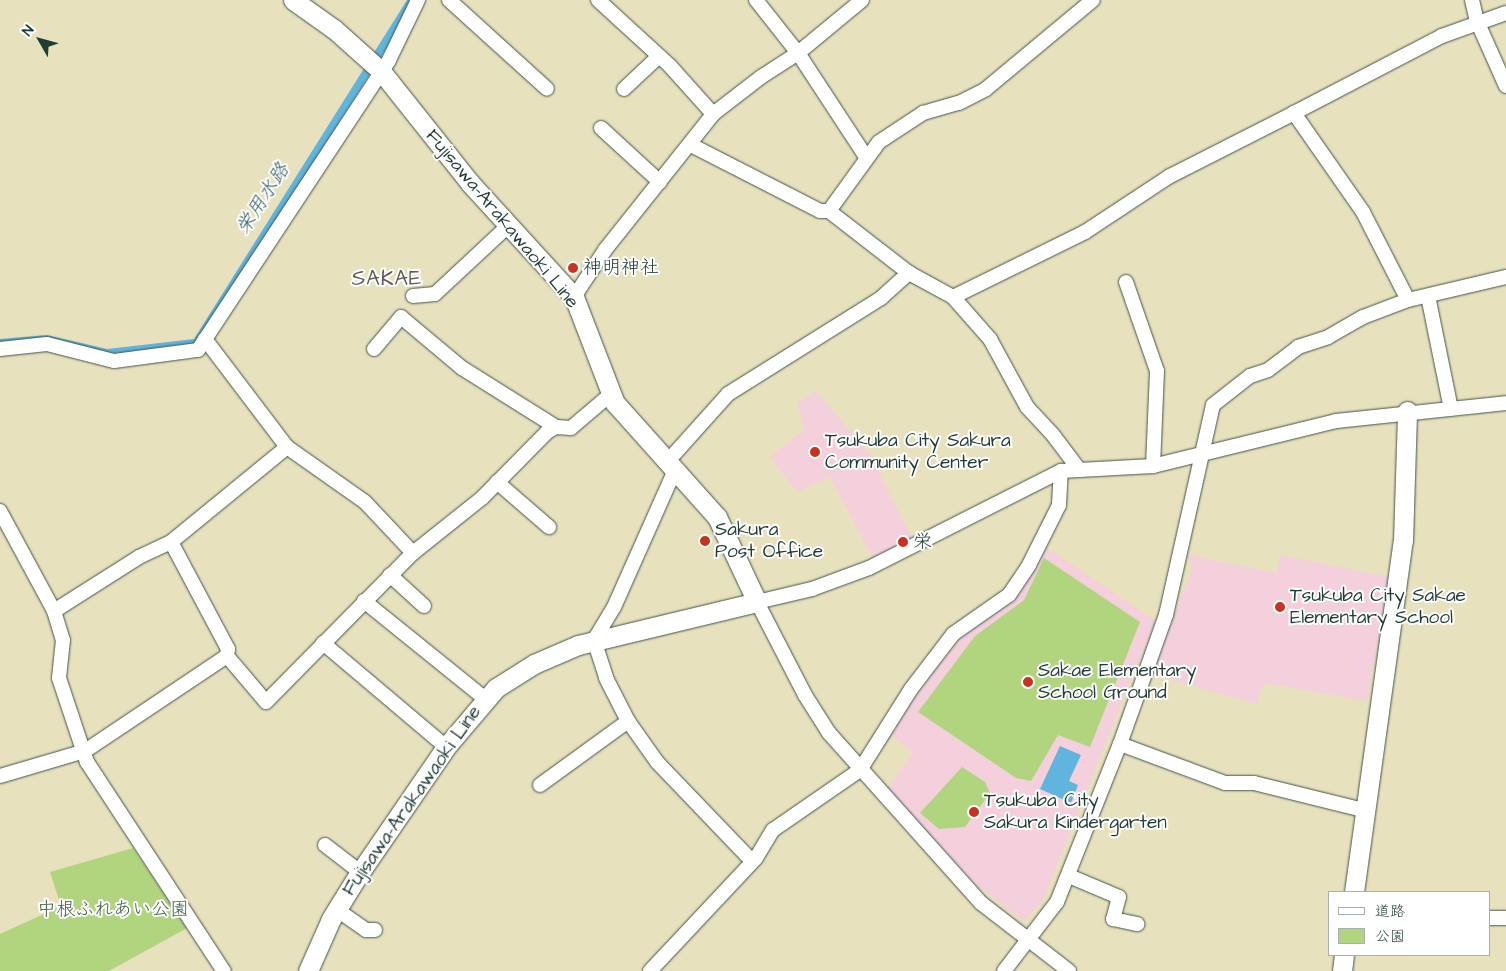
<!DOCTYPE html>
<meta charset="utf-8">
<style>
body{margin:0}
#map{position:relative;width:1506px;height:971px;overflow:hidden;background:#e8e1bd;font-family:"Architects Daughter","Klee One",sans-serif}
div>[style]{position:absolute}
.built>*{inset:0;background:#f4cfdc}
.green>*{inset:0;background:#b0d57e}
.water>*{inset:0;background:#61b4dd}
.roads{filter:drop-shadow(0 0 1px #3d5649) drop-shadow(0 0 1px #3d5649)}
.street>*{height:14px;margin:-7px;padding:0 7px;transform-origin:7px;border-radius:7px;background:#fff}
.secondary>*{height:19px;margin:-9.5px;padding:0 9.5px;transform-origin:9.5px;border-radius:9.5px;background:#fff}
.dots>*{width:14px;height:14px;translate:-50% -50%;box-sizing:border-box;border:2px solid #fff;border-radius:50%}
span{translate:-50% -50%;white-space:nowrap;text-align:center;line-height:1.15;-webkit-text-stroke:4px #fff;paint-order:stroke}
.street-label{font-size:19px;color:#1f3d34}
.poi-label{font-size:19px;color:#1f3d34}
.left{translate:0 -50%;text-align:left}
.park-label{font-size:19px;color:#436346}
.water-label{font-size:20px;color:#336167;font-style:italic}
.quarter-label{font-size:21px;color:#5e5c55;letter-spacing:1px}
.legend{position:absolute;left:1328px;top:891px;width:162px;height:65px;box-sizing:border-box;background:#fff;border:1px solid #a5b1ae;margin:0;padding:6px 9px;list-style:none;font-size:15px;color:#1f3d34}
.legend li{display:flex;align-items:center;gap:10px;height:25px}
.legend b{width:25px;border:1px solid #a5b1ae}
.north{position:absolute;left:15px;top:15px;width:50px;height:50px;-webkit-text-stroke:4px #fff;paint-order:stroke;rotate:308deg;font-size:14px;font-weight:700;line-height:20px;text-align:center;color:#1f3d34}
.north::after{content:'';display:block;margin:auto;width:18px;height:22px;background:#1f3d34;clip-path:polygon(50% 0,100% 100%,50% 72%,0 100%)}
</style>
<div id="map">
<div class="built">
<div style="clip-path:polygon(816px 391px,869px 453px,913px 540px,872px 557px,830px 477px,797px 492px,770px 457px,805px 429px,797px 404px)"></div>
<div style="clip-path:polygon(1044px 546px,1157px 622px,1135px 669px,1043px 900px,1024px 921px,974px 883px,887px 789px,913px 753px,891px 735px,917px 695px,966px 631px,1016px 594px,1036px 567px)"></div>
<div style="clip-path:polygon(1188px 555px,1277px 573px,1280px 555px,1389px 577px,1367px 701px,1264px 683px,1256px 704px,1152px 674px,1192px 569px)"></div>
</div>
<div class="green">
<div style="clip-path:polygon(1044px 558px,1140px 622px,1090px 747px,1058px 735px,1031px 781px,1016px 778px,918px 712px,975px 636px,1024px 600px)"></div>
<div style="clip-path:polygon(962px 767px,985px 782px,990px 793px,965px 827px,939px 829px,920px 813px)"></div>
<div style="clip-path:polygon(133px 848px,187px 928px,109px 971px,0 971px,0 934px,61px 906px,50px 872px)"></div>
</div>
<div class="water">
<div style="clip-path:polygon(407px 0,414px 0,397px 32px,196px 346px,108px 357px,0 345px,0 339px,47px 335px,107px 349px,194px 339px)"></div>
<div style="clip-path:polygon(1060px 746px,1081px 755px,1069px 781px,1078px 785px,1071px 803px,1040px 789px)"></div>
</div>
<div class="roads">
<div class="street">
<div style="left:449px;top:0;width:132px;rotate:42.2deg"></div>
<div style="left:598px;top:0;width:98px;rotate:42.5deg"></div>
<div style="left:670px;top:66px;width:64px;rotate:48.1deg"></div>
<div style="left:756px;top:0;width:68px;rotate:51.6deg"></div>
<div style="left:798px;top:53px;width:124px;rotate:56.8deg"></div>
<div style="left:1472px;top:0;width:22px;rotate:77deg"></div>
<div style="left:1477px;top:21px;width:71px;rotate:66deg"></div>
<div style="left:624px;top:89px;width:48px;rotate:-43.3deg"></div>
<div style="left:601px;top:128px;width:80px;rotate:42.5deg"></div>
<div style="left:691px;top:145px;width:145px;rotate:27.1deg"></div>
<div style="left:820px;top:211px;width:9px"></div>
<div style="left:829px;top:211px;width:101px;rotate:37.8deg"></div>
<div style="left:909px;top:273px;width:50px;rotate:28.6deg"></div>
<div style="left:953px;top:297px;width:56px;rotate:48.6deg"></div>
<div style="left:990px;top:339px;width:77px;rotate:61.4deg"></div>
<div style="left:1027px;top:407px;width:38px;rotate:47deg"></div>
<div style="left:1053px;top:435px;width:41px;rotate:52.9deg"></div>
<div style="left:829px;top:211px;width:85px;rotate:-54.1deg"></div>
<div style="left:879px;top:142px;width:53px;rotate:-33.4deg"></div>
<div style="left:923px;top:113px;width:37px;rotate:-16deg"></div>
<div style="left:959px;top:103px;width:30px;rotate:-27deg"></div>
<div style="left:986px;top:89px;width:139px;rotate:-39.8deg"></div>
<div style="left:1126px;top:282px;width:94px;rotate:70.8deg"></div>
<div style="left:1157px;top:371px;width:95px;rotate:92.4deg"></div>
<div style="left:413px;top:296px;width:22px;rotate:-5deg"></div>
<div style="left:435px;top:294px;width:100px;rotate:-43deg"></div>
<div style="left:1428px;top:296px;width:115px;rotate:78.5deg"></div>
<div style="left:574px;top:297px;width:56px;rotate:-56.6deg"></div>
<div style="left:605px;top:250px;width:174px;rotate:-51.5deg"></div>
<div style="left:713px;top:114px;width:61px;rotate:-37.6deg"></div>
<div style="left:761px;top:77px;width:44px;rotate:-33deg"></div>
<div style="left:798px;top:53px;width:83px;rotate:-39.6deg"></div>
<div style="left:953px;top:297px;width:147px;rotate:-26.2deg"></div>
<div style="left:1085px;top:232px;width:102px;rotate:-33.4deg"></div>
<div style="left:1170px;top:176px;width:139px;rotate:-26.9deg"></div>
<div style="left:1408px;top:300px;width:101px;rotate:-13.2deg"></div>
<div style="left:205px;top:339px;width:136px;rotate:52.8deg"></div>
<div style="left:0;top:349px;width:47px;rotate:-6.1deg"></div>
<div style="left:47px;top:344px;width:69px;rotate:14.2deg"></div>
<div style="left:114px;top:361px;width:85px;rotate:-7.5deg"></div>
<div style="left:198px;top:350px;width:347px;rotate:-56.6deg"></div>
<div style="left:389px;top:60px;width:67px;rotate:-64.2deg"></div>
<div style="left:374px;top:349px;width:42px;rotate:-49.8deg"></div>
<div style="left:401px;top:317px;width:80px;rotate:39.9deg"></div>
<div style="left:462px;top:368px;width:111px;rotate:32.1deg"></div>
<div style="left:667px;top:462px;width:91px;rotate:-48.1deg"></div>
<div style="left:728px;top:394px;width:181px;rotate:-32.1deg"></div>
<div style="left:881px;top:298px;width:38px;rotate:-42deg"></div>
<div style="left:675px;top:470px;width:150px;rotate:114deg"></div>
<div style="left:614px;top:607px;width:39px;rotate:121deg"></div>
<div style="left:594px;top:640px;width:40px;rotate:72deg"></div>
<div style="left:606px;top:678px;width:48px;rotate:62.9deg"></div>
<div style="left:628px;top:721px;width:50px;rotate:54.7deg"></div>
<div style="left:657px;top:762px;width:137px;rotate:46.2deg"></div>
<div style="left:497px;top:482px;width:69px;rotate:40.9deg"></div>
<div style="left:0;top:511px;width:114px;rotate:61.6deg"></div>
<div style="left:54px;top:611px;width:30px;rotate:73deg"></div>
<div style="left:63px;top:640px;width:38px;rotate:96deg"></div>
<div style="left:59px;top:678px;width:89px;rotate:71.6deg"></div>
<div style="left:87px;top:762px;width:250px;rotate:56.8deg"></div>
<div style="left:390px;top:575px;width:46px;rotate:42.4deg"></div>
<div style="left:364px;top:601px;width:154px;rotate:38.9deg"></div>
<div style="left:54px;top:611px;width:101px;rotate:-32.4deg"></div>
<div style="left:139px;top:557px;width:35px;rotate:-25deg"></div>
<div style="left:323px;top:643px;width:161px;rotate:40.2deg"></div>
<div style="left:227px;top:656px;width:7px;rotate:-82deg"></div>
<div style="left:228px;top:649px;width:121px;rotate:-118deg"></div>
<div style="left:171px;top:542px;width:150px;rotate:-39.3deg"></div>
<div style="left:287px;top:447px;width:95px;rotate:35.2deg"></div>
<div style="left:365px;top:502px;width:70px;rotate:46.7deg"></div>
<div style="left:1120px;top:744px;width:112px;rotate:20.4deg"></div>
<div style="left:1225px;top:783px;width:29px"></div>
<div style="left:1254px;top:783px;width:112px;rotate:13.9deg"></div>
<div style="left:0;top:776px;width:89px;rotate:-16.4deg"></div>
<div style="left:85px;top:751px;width:171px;rotate:-33.8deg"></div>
<div style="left:227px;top:656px;width:60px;rotate:49.7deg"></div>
<div style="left:266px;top:702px;width:209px;rotate:-45.4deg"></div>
<div style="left:413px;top:553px;width:88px;rotate:-38.6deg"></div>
<div style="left:482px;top:498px;width:93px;rotate:-45.4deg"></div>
<div style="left:547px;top:432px;width:10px;rotate:-29deg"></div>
<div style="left:556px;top:427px;width:15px;rotate:4deg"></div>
<div style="left:571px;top:428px;width:52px;rotate:-40.4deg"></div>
<div style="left:540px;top:785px;width:109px;rotate:-36deg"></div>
<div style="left:325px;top:845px;width:44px;rotate:37.6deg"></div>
<div style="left:1069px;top:876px;width:54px;rotate:22.8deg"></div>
<div style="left:1119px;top:897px;width:23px;rotate:105deg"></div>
<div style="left:1113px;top:919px;width:25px;rotate:12deg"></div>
<div style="left:336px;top:909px;width:37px;rotate:35deg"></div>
<div style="left:366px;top:930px;width:9px"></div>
<div style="left:1490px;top:918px;width:16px"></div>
<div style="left:650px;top:971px;width:155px;rotate:-46.8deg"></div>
<div style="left:756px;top:858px;width:33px;rotate:-59deg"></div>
<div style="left:773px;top:830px;width:106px;rotate:-34.6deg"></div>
<div style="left:860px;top:770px;width:96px;rotate:-57.8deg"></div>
<div style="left:911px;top:689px;width:69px;rotate:-52.6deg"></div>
<div style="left:953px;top:634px;width:68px;rotate:-34.9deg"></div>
<div style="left:1009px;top:595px;width:36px;rotate:-56deg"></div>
<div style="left:1029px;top:565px;width:67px;rotate:-63.4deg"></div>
<div style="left:1059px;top:505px;width:34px;rotate:-87deg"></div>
<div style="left:1004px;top:971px;width:87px;rotate:-52.5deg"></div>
<div style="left:1057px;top:902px;width:170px;rotate:-68.3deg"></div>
<div style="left:1120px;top:744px;width:137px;rotate:-70.4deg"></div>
<div style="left:1166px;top:615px;width:215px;rotate:-77.4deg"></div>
<div style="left:1213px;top:405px;width:47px;rotate:-38.1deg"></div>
<div style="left:1250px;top:376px;width:19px;rotate:-18deg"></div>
<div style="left:1268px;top:370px;width:38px;rotate:-37deg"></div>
<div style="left:1298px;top:347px;width:32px;rotate:-18deg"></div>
<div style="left:1328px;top:337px;width:40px;rotate:-29.7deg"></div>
<div style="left:1363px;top:317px;width:48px;rotate:-20.7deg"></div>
<div style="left:1408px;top:300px;width:99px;rotate:-117.1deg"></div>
<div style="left:1363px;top:212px;width:121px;rotate:-124.9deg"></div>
<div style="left:1294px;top:113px;width:167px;rotate:-27.5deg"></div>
<div style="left:1442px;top:36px;width:68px;rotate:-19.8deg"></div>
<div style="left:1069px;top:971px;width:111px;rotate:-142.3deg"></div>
<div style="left:981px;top:903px;width:228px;rotate:-131.8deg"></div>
<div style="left:829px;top:733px;width:45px;rotate:-122.3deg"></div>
<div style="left:805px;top:695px;width:105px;rotate:-117.3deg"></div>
<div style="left:757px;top:602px;width:57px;rotate:-13.3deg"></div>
<div style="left:812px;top:589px;width:61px;rotate:-20.2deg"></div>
<div style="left:869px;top:568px;width:215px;rotate:-26.8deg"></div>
<div style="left:1061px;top:471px;width:92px;rotate:-3.1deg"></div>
<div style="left:1153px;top:466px;width:188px;rotate:-13.8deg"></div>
<div style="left:1336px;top:421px;width:171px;rotate:-6deg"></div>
</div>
<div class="secondary">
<div style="left:293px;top:0;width:50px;rotate:35.3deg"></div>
<div style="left:334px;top:29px;width:63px;rotate:41.8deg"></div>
<div style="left:381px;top:71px;width:143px;rotate:51.5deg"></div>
<div style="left:470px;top:183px;width:154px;rotate:47.6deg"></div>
<div style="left:574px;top:297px;width:114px;rotate:68.9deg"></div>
<div style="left:615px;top:403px;width:153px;rotate:48.2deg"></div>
<div style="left:717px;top:517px;width:94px;rotate:64.8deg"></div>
<div style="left:757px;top:602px;width:184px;rotate:166.5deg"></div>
<div style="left:578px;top:645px;width:48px;rotate:156.6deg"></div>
<div style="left:534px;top:664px;width:45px;rotate:147.7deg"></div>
<div style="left:496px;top:688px;width:77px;rotate:130.3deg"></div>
<div style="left:446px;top:747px;width:152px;rotate:124.5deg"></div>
<div style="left:360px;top:872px;width:55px;rotate:121.7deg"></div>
<div style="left:331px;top:919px;width:57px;rotate:113.9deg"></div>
<div style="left:1354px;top:892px;width:354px;rotate:-82.1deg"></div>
<div style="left:1403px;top:541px;width:130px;rotate:-88.2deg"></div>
<div style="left:1342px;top:971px;width:16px;rotate:-83deg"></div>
</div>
</div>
<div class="dots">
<div style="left:573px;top:268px;background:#c8321e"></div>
<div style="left:815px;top:452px;background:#c8321e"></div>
<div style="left:705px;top:541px;background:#c8321e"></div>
<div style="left:903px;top:542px;background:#c8321e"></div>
<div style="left:1280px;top:607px;background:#c8321e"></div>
<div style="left:1028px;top:682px;background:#c8321e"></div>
<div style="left:974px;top:812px;background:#c8321e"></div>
</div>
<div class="street-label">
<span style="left:502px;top:219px;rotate:50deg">Fujisawa-Arakawaoki Line</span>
<span style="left:412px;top:801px;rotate:-55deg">Fujisawa-Arakawaoki Line</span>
</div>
<div class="poi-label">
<span class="left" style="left:583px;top:268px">神明神社</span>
<span class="left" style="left:825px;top:452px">Tsukuba City Sakura<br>Community Center</span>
<span class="left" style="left:715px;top:541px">Sakura<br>Post Office</span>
<span class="left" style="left:913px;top:542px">栄</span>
<span class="left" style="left:1290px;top:607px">Tsukuba City Sakae<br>Elementary School</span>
<span class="left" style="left:1038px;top:682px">Sakae Elementary<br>School Ground</span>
<span class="left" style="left:984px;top:812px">Tsukuba City<br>Sakura Kindergarten</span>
</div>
<div class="park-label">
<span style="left:113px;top:910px">中根ふれあい公園</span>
</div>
<div class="water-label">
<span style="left:263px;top:199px;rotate:-57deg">栄用水路</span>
</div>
<div class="quarter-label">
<span style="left:387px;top:279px">SAKAE</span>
</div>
<ul class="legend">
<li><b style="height:6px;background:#fff"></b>道路</li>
<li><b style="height:14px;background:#b0d57e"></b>公園</li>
</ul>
<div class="north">N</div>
</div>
